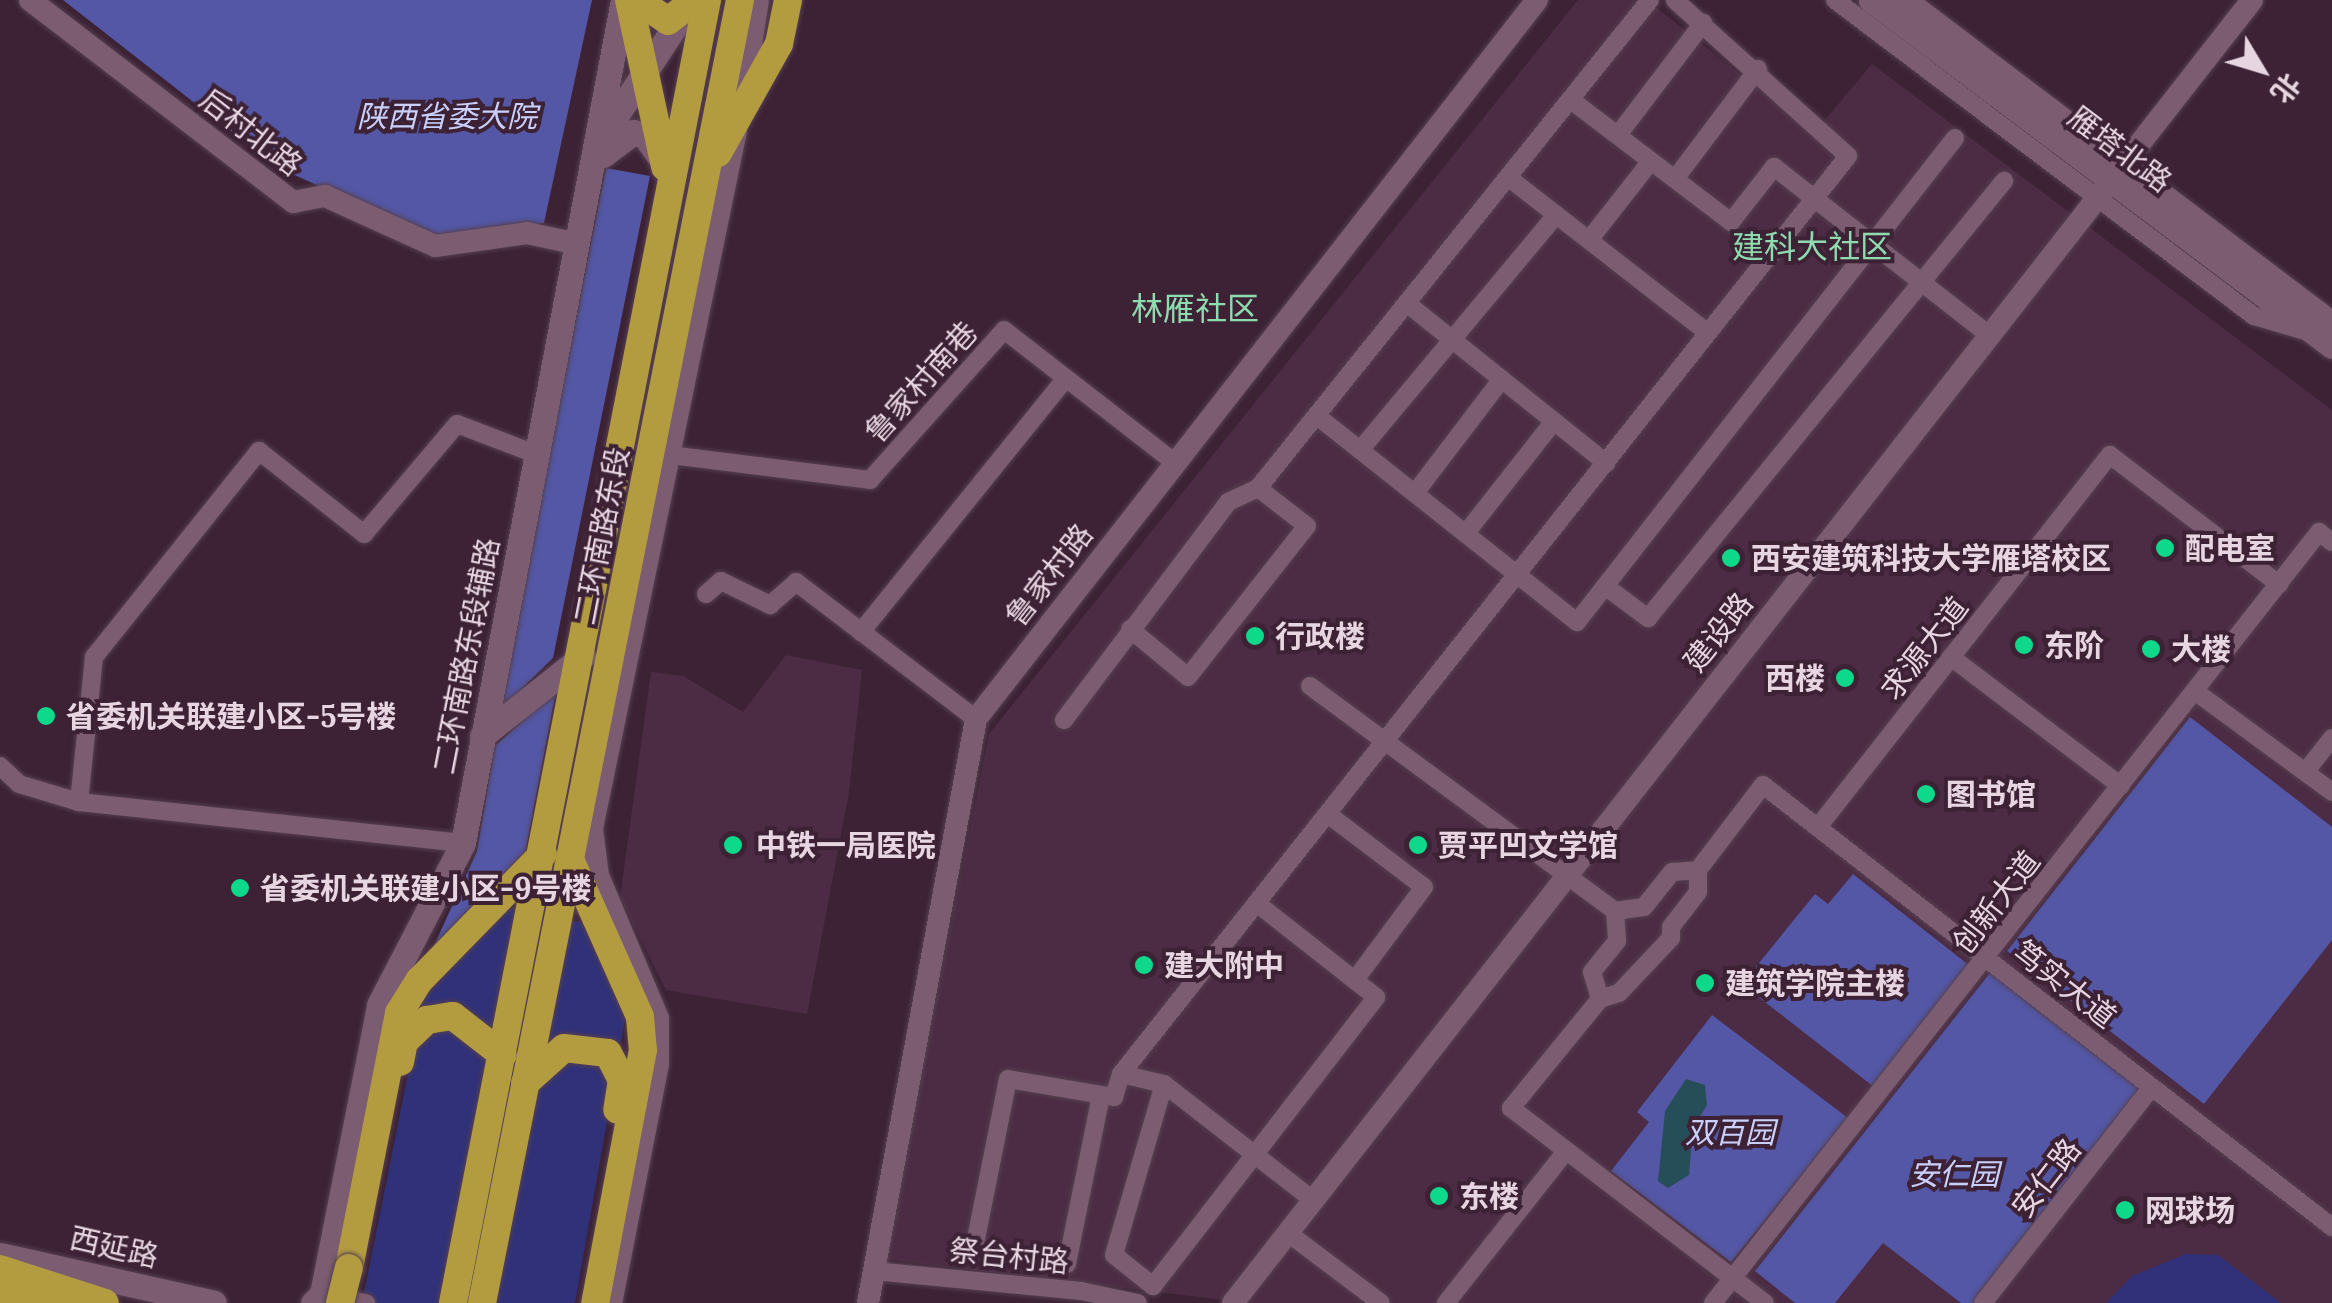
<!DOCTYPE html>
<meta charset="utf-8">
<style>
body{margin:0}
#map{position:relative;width:2332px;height:1303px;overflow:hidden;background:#3d2236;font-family:Lora,"Noto Sans SC",serif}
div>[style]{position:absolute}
.built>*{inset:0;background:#4c2c44}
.green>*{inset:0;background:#303179}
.forest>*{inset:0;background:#5357a5}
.water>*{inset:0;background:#264e59}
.roads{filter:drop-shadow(0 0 2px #564050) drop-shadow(0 0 2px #564050)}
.minor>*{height:18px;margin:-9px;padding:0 9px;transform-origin:9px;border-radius:9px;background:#7b5c71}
.tertiary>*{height:22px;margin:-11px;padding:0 11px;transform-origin:11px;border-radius:11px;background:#7b5c71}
.secondary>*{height:25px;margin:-12.5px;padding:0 12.5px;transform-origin:12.5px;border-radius:12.5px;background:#7b5c71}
.trunk>*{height:28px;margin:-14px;padding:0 14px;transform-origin:14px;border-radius:14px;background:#b39b40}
.bridges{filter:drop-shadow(0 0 2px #564050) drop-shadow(0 0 2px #564050)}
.trunk-bridge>*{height:28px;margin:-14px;padding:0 14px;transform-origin:14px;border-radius:14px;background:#b39b40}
.dots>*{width:28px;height:28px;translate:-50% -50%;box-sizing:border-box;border:5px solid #3d2236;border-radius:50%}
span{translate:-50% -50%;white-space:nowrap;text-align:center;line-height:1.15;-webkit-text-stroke:8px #3d2236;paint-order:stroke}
.park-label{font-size:30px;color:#c9d0fb;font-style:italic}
.street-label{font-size:30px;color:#e7d5e1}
.poi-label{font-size:30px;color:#e7d5e1;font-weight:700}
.left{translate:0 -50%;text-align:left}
.right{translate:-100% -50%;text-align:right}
.neighbourhood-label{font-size:32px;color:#8ddbae}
.north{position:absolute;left:2212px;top:20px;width:100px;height:100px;-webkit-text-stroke:8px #3d2236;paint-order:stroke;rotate:128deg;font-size:28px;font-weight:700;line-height:40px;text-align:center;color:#e7d5e1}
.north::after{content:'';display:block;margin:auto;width:35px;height:45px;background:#e7d5e1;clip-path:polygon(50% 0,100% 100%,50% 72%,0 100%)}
</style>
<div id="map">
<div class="built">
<div style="clip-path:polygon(1578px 0,1647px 0,1814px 133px,1872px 64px,2332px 410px,2332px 1303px,1249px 1303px,884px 1259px,989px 734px)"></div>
<div style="clip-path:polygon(786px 655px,862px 670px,849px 792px,807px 1014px,666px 990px,620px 898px,651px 672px,683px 676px,743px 712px)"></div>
</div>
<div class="green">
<div style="clip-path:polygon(508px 908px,591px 924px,626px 1013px,575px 1303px,362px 1303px,423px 999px)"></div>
<div style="clip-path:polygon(2186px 1254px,2218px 1255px,2281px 1303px,2106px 1303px,2132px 1276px)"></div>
</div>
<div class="forest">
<div style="clip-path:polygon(63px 0,592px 0,544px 223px,439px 241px,275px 166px)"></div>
<div style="clip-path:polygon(606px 168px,650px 176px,553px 658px,498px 712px)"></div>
<div style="clip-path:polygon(556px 691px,524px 859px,428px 959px,477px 851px,495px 746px)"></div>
<div style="clip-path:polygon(2190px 717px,2332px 827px,2332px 940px,2204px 1104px,2007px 951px)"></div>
<div style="clip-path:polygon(1853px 874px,1970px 966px,1874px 1087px,1742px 984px,1815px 894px,1828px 904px)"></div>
<div style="clip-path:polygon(1993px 969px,2143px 1086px,1975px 1303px,1961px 1303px,1883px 1243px,1835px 1303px,1795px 1303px,1755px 1271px)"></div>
<div style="clip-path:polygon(1712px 1015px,1848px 1118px,1731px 1262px,1611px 1171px,1649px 1122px,1637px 1112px)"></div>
</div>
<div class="water">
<div style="clip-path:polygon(1686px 1079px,1705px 1085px,1707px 1105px,1693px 1128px,1689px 1175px,1668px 1188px,1658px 1181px,1665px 1111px)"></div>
</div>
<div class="roads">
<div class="minor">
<div style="left:1835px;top:0;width:525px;rotate:37.02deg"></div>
<div style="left:2254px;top:316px;width:50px;rotate:16.3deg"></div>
<div style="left:1571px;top:100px;width:201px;rotate:37.3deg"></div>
<div style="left:1731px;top:222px;width:70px;rotate:-52deg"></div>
<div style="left:1774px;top:167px;width:271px;rotate:38deg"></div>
<div style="left:1618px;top:135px;width:141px;rotate:-52.8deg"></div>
<div style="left:1509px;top:178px;width:252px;rotate:37.9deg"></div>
<div style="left:1675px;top:179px;width:138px;rotate:-53deg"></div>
<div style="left:1589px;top:240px;width:100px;rotate:-51.9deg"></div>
<div style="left:1409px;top:305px;width:253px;rotate:38.7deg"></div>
<div style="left:1317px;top:416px;width:332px;rotate:38.4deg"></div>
<div style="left:1577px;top:622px;width:614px;rotate:-52.01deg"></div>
<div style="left:1361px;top:449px;width:305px;rotate:-50.2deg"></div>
<div style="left:670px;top:455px;width:202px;rotate:7.1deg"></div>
<div style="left:870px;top:480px;width:201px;rotate:-48.2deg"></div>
<div style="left:1004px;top:330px;width:215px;rotate:37.8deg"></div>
<div style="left:1415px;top:493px;width:143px;rotate:-52.7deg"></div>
<div style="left:1466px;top:533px;width:142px;rotate:-51.8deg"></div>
<div style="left:1605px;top:586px;width:54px;rotate:36.7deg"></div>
<div style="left:1648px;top:618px;width:564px;rotate:-50.83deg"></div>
<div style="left:706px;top:594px;width:20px;rotate:-41deg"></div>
<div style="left:721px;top:581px;width:55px;rotate:26.1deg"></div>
<div style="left:770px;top:605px;width:35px;rotate:-41deg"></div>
<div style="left:796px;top:582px;width:226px;rotate:37.3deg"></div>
<div style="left:1130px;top:629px;width:75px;rotate:39.6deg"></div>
<div style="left:1188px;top:677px;width:192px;rotate:-51.8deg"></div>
<div style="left:1307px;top:526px;width:62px;rotate:-142.2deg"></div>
<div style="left:861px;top:632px;width:326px;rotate:-51.1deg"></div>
<div style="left:1951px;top:657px;width:213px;rotate:37.2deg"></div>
<div style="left:1310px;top:686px;width:379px;rotate:36.4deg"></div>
<div style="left:1615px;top:911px;width:29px;rotate:-8deg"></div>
<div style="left:1644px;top:907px;width:45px;rotate:-51.3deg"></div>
<div style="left:1672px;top:872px;width:26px;rotate:-4deg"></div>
<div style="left:1698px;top:870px;width:107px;rotate:-52.6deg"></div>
<div style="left:1763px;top:785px;width:721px;rotate:37.84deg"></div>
<div style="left:2196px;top:692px;width:169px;rotate:36.3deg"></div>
<div style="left:1064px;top:720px;width:273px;rotate:-53deg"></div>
<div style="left:1228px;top:502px;width:33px;rotate:-25deg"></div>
<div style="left:1258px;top:488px;width:626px;rotate:-51.23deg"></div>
<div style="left:0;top:766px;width:26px;rotate:43deg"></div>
<div style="left:19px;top:784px;width:63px;rotate:16.7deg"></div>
<div style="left:79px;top:802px;width:386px;rotate:6.1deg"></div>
<div style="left:2306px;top:771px;width:42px;rotate:-51.8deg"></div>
<div style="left:79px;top:802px;width:146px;rotate:-84.1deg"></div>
<div style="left:94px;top:657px;width:264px;rotate:-51.3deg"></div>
<div style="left:259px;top:451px;width:134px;rotate:38.3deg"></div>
<div style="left:364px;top:534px;width:144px;rotate:-49.8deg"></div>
<div style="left:457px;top:424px;width:87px;rotate:20.9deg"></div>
<div style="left:1329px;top:815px;width:119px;rotate:37.2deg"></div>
<div style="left:1424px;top:887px;width:116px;rotate:126.6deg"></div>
<div style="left:1818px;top:827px;width:473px;rotate:-51.9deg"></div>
<div style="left:2110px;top:455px;width:213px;rotate:37.4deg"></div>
<div style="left:1615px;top:911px;width:30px;rotate:86deg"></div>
<div style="left:1617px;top:941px;width:40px;rotate:129deg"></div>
<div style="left:1592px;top:972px;width:28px;rotate:73deg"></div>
<div style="left:1600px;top:999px;width:141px;rotate:129.2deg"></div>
<div style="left:1511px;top:1108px;width:320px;rotate:37.5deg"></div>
<div style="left:1600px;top:999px;width:20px;rotate:-18deg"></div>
<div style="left:1619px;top:993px;width:76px;rotate:-46.6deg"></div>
<div style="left:1671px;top:938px;width:11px;rotate:-90deg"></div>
<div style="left:1671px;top:927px;width:44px;rotate:-52.4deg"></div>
<div style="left:1698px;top:892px;width:22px;rotate:-90deg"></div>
<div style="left:1121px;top:1074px;width:44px;rotate:13.1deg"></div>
<div style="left:1164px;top:1084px;width:189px;rotate:37.9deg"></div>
<div style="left:1164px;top:1084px;width:178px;rotate:106.3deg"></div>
<div style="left:1114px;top:1255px;width:50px;rotate:38.5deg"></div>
<div style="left:1153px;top:1286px;width:365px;rotate:-52.3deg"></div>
<div style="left:1376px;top:997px;width:150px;rotate:-141.8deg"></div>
<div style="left:1288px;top:1233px;width:116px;rotate:37deg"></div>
<div style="left:974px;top:1249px;width:173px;rotate:-78.7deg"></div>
<div style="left:1008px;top:1079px;width:108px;rotate:9.6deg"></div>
<div style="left:1114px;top:1097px;width:24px;rotate:-73deg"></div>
<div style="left:1121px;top:1074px;width:1171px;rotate:-51.62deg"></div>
<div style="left:1848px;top:156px;width:233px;rotate:-138deg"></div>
<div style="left:1067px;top:1264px;width:172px;rotate:-78.6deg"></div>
<div style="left:874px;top:1271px;width:208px;rotate:5.5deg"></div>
<div style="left:1081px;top:1291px;width:58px;rotate:11.9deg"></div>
<div style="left:332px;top:1296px;width:35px;rotate:12deg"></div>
<div style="left:1446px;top:1303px;width:194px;rotate:-51.7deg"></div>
<div style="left:1713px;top:1303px;width:981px;rotate:-51.83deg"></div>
<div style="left:2319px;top:532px;width:16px;rotate:38deg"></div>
<div style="left:1983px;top:1303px;width:274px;rotate:-52deg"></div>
</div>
<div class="tertiary">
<div style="left:30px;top:0;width:332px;rotate:37.5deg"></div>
<div style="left:293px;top:202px;width:33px;rotate:-11deg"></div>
<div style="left:325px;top:196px;width:121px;rotate:24.4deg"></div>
<div style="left:435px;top:246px;width:93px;rotate:-8deg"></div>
<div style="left:527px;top:233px;width:52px;rotate:12.2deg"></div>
<div style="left:868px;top:1303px;width:594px;rotate:-79.52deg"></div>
<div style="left:976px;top:719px;width:912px;rotate:-52.04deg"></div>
<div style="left:1233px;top:1303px;width:1654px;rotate:-51.97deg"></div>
</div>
<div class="secondary">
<div style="left:1871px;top:0;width:576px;rotate:36.89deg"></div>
<div style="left:1904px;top:0;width:537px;rotate:37.13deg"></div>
<div style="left:739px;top:107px;width:108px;rotate:-81deg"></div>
<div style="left:604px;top:134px;width:154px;rotate:-56.6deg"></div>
<div style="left:603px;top:155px;width:38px;rotate:-37deg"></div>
<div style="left:633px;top:132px;width:13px;rotate:18deg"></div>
<div style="left:645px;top:136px;width:33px;rotate:55deg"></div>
<div style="left:482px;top:736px;width:129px;rotate:-38.4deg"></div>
<div style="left:0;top:1255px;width:219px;rotate:12.6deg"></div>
<div style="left:313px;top:1303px;width:13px;rotate:-45deg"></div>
<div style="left:322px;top:1294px;width:295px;rotate:-78.8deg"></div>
<div style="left:379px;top:1005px;width:182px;rotate:-62.6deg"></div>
<div style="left:463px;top:843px;width:858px;rotate:-79.25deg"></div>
<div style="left:609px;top:1303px;width:245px;rotate:-78.9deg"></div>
<div style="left:656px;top:1063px;width:45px;rotate:-90deg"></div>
<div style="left:656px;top:1018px;width:155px;rotate:-112.8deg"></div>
<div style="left:596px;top:875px;width:47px;rotate:-97.3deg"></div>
<div style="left:590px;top:828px;width:713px;rotate:-78.34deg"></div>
</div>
<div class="trunk">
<div style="left:629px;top:0;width:171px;rotate:77.8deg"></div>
<div style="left:637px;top:0;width:37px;rotate:34deg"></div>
<div style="left:668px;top:21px;width:34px;rotate:-38deg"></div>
<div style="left:718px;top:153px;width:125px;rotate:-60.8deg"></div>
<div style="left:779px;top:44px;width:45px;rotate:-78.4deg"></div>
<div style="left:572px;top:864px;width:167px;rotate:66deg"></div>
<div style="left:640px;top:1017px;width:33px;rotate:85deg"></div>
<div style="left:643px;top:1050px;width:258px;rotate:100.7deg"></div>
<div style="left:400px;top:1062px;width:20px;rotate:-79deg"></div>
<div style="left:404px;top:1042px;width:32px;rotate:-44deg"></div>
<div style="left:427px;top:1020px;width:26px;rotate:-9deg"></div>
<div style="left:453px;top:1016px;width:63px;rotate:38deg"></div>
<div style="left:525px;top:1083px;width:52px;rotate:-41.9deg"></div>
<div style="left:564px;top:1048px;width:44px;rotate:6.5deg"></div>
<div style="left:608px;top:1053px;width:30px;rotate:63deg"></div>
<div style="left:622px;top:1080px;width:30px;rotate:99deg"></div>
<div style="left:349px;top:1268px;width:260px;rotate:-78.9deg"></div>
<div style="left:399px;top:1013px;width:39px;rotate:-58deg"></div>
<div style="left:420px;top:980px;width:176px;rotate:-45.7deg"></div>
<div style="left:0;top:1269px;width:110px;rotate:17.9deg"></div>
<div style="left:0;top:1293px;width:60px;rotate:9.6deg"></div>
<div style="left:453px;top:1303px;width:1328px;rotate:-78.97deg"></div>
<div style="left:482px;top:1303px;width:1328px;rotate:-78.8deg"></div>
</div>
</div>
<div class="bridges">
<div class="trunk-bridge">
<div style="left:340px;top:1303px;width:36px;rotate:-76deg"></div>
</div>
</div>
<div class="dots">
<div style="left:2165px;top:548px;background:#0ed98a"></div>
<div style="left:1731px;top:558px;background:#0ed98a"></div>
<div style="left:1255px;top:636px;background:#0ed98a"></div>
<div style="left:2024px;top:645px;background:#0ed98a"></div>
<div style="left:2151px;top:649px;background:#0ed98a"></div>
<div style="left:1845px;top:678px;background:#0ed98a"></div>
<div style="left:46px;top:716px;background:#0ed98a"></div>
<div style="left:1926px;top:794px;background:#0ed98a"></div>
<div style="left:733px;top:845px;background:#0ed98a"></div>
<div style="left:1418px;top:845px;background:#0ed98a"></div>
<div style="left:240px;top:888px;background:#0ed98a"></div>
<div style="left:1144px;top:965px;background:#0ed98a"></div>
<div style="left:1705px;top:983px;background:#0ed98a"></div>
<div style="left:1439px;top:1196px;background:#0ed98a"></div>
<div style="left:2125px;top:1210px;background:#0ed98a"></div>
</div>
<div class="park-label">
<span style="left:447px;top:116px">陕西省委大院</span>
<span style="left:1730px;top:1132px">双百园</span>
<span style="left:1954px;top:1174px">安仁园</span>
</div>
<div class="street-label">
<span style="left:251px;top:132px;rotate:38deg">后村北路</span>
<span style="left:2120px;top:149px;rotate:37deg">雁塔北路</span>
<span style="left:921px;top:382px;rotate:-48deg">鲁家村南巷</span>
<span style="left:601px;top:536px;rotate:-79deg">二环南路东段</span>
<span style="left:1049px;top:575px;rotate:-52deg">鲁家村路</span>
<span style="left:1718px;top:632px;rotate:-52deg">建设路</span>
<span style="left:1924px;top:648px;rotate:-52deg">求源大道</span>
<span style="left:466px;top:656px;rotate:-79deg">二环南路东段辅路</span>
<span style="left:1996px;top:902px;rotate:-52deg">创新大道</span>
<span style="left:2065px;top:984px;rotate:38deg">笃实大道</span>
<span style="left:2046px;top:1178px;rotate:-52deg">安仁路</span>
<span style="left:114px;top:1247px;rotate:13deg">西延路</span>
<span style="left:1009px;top:1256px;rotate:6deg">祭台村路</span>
</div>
<div class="poi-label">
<span class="left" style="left:2185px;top:548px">配电室</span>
<span class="left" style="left:1751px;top:558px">西安建筑科技大学雁塔校区</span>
<span class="left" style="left:1275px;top:636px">行政楼</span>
<span class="left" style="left:2044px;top:645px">东阶</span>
<span class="left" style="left:2171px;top:649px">大楼</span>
<span class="right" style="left:1825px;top:678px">西楼</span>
<span class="left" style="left:66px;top:716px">省委机关联建小区-5号楼</span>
<span class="left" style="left:1946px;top:794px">图书馆</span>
<span class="left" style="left:756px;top:845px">中铁一局医院</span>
<span class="left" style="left:1438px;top:845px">贾平凹文学馆</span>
<span class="left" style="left:260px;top:888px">省委机关联建小区-9号楼</span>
<span class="left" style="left:1164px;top:965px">建大附中</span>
<span class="left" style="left:1725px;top:983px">建筑学院主楼</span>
<span class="left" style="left:1459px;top:1196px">东楼</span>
<span class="left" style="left:2145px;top:1210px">网球场</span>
</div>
<div class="neighbourhood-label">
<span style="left:1812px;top:247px">建科大社区</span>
<span style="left:1195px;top:309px">林雁社区</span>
</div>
<div class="north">北</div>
</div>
